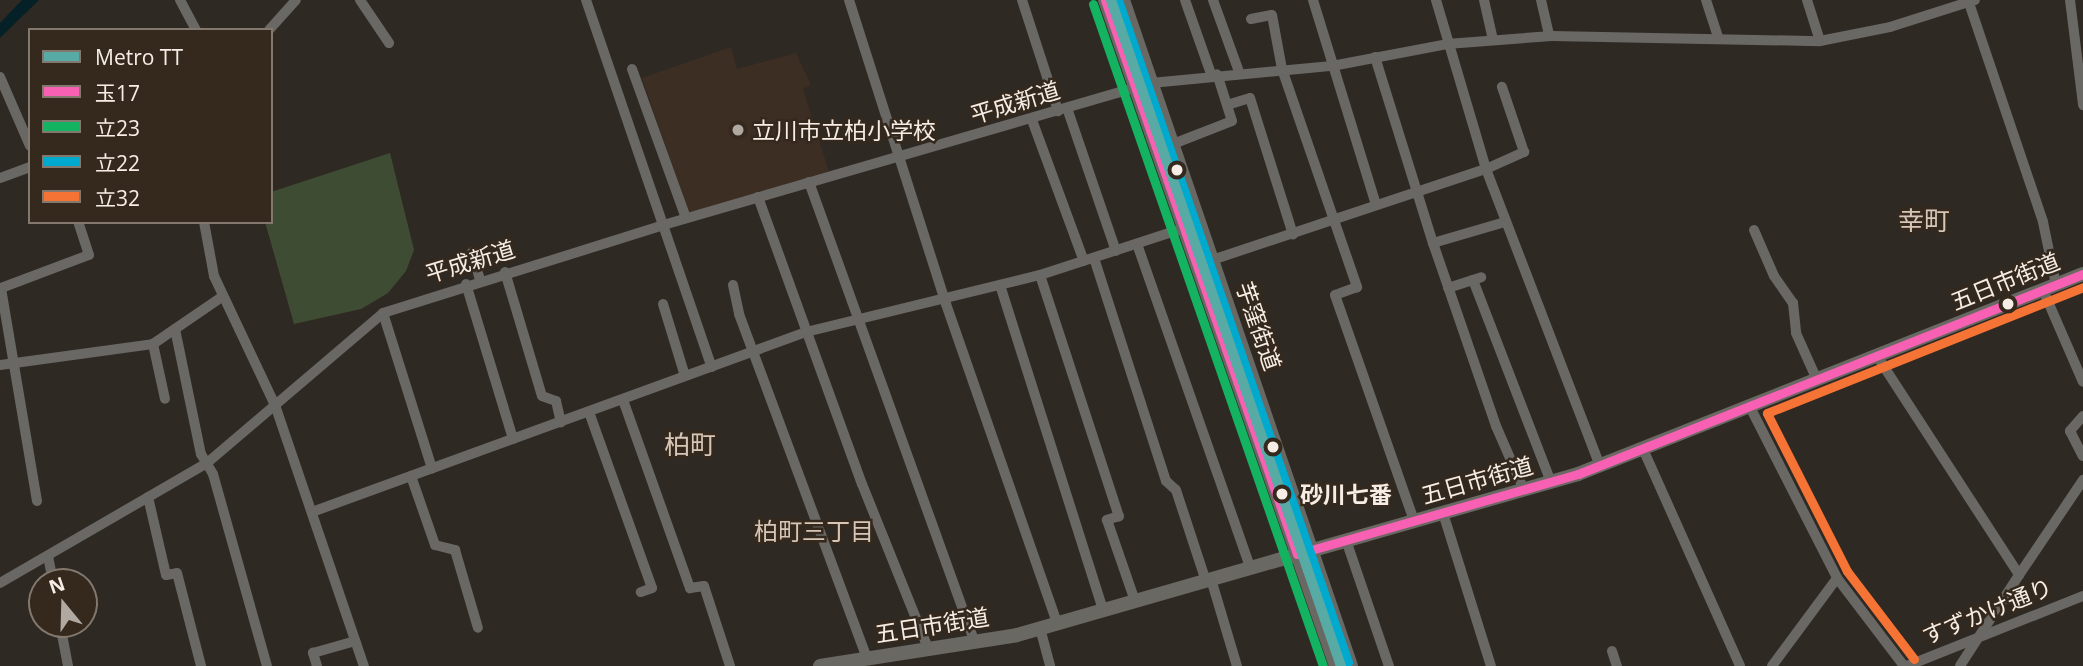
<!DOCTYPE html>
<meta charset="utf-8">
<style>
body{margin:0}
#map{position:relative;width:2083px;height:666px;overflow:hidden;background:#2f2923;font-family:"Open Sans","Noto Sans JP",sans-serif}
div>[style]{position:absolute}
.education>*{inset:0;background:#3d2e24}
.green>*{inset:0;background:#3f4c34}
.water>*{inset:0;background:#062027}
.minor>*{height:10px;margin:-5px;padding:0 5px;transform-origin:5px;border-radius:5px;background:#696864}
.major>*{height:14px;margin:-7px;padding:0 7px;transform-origin:7px;border-radius:7px;background:#6a6863}
.bus-1>*{height:9px;margin:-4.5px;padding:0 4.5px;transform-origin:4.5px;border-radius:4.5px;background:#f860b3}
.bus-2>*{height:9px;margin:-4.5px;padding:0 4.5px;transform-origin:4.5px;border-radius:4.5px;background:#13b361}
.bus-3>*{height:9px;margin:-4.5px;padding:0 4.5px;transform-origin:4.5px;border-radius:4.5px;background:#00a9ce}
.bus-4>*{height:9px;margin:-4.5px;padding:0 4.5px;transform-origin:4.5px;border-radius:4.5px;background:#f57335}
.metro-1>*{height:10px;margin:-5px;padding:0 5px;transform-origin:5px;border-radius:5px;background:#58aaa4}
.dots>*{width:19px;height:19px;translate:-50% -50%;box-sizing:border-box;border:4px solid #35291d;border-radius:50%}
span{translate:-50% -50%;white-space:nowrap;text-align:center;line-height:1.15;-webkit-text-stroke:5px #35291d;paint-order:stroke}
.street-label{font-size:23px;color:#f6eee6}
.poi-label{font-size:23px;color:#f6eee6}
.left{translate:0 -50%;text-align:left}
.stop-label{font-size:23px;color:#f6eee6;font-weight:700}
.neighbourhood-label{font-size:24px;color:#d6c6b7}
.quarter-label{font-size:26px;color:#d6c6b7}
.legend{position:absolute;left:28px;top:28px;width:245px;height:196px;box-sizing:border-box;background:#35291d;border:2px solid #82786d;margin:0;padding:9px 12px;list-style:none;font-size:21px;color:#f6eee6}
.legend li{display:flex;align-items:center;gap:14px;height:35px}
.legend b{width:35px;border:2px solid #82786d}
.north{position:absolute;left:28px;top:568px;width:70px;height:70px;box-sizing:border-box;background:#35291d;border:2px solid #82786d;border-radius:50%;rotate:341deg;font-size:19px;font-weight:700;line-height:28px;text-align:center;color:#f6eee6}
.north::after{content:'';display:block;margin:auto;width:24px;height:32px;background:#b0a9a2;clip-path:polygon(50% 0,100% 100%,50% 72%,0 100%)}
</style>
<div id="map">
<div class="education">
<div style="clip-path:polygon(731px 47px,737px 69px,796px 53px,811px 85px,803px 89px,829px 172px,689px 214px,642px 78px)"></div>
</div>
<div class="green">
<div style="clip-path:polygon(390px 153px,414px 250px,406px 271px,388px 293px,361px 309px,294px 324px,265px 222px,271px 222px,271px 192px)"></div>
</div>
<div class="water">
<div style="clip-path:polygon(22px 0,39px 0,0 38px,0 23px)"></div>
</div>
<div class="minor">
<div style="left:180px;top:0;width:34px;rotate:62deg"></div>
<div style="left:360px;top:0;width:52px;rotate:56deg"></div>
<div style="left:586px;top:0;width:388px;rotate:71.1deg"></div>
<div style="left:849px;top:0;width:319px;rotate:72.3deg"></div>
<div style="left:946px;top:304px;width:338px;rotate:70.8deg"></div>
<div style="left:1022px;top:0;width:117px;rotate:72deg"></div>
<div style="left:1185px;top:0;width:78px;rotate:70.6deg"></div>
<div style="left:1213px;top:0;width:77px;rotate:70.1deg"></div>
<div style="left:1313px;top:0;width:214px;rotate:72.9deg"></div>
<div style="left:1436px;top:0;width:176px;rotate:73.5deg"></div>
<div style="left:1486px;top:169px;width:318px;rotate:69deg"></div>
<div style="left:1484px;top:0;width:41px;rotate:77.3deg"></div>
<div style="left:1541px;top:0;width:37px;rotate:77deg"></div>
<div style="left:1706px;top:0;width:40px;rotate:72deg"></div>
<div style="left:1807px;top:0;width:43px;rotate:72.4deg"></div>
<div style="left:1968px;top:0;width:234px;rotate:71.3deg"></div>
<div style="left:2043px;top:222px;width:64px;rotate:78.3deg"></div>
<div style="left:2070px;top:0;width:106px;rotate:82.9deg"></div>
<div style="left:1251px;top:19px;width:21px;rotate:-11deg"></div>
<div style="left:1272px;top:15px;width:55px;rotate:79.5deg"></div>
<div style="left:1282px;top:69px;width:231px;rotate:71deg"></div>
<div style="left:1357px;top:287px;width:23px;rotate:160deg"></div>
<div style="left:1335px;top:295px;width:239px;rotate:70.7deg"></div>
<div style="left:269px;top:30px;width:40px;rotate:-48deg"></div>
<div style="left:1375px;top:57px;width:195px;rotate:72.7deg"></div>
<div style="left:1433px;top:243px;width:194px;rotate:71deg"></div>
<div style="left:1496px;top:426px;width:70px;rotate:66.4deg"></div>
<div style="left:632px;top:69px;width:158px;rotate:70.1deg"></div>
<div style="left:0;top:77px;width:75px;rotate:66.5deg"></div>
<div style="left:1227px;top:105px;width:24px;rotate:-17deg"></div>
<div style="left:1250px;top:98px;width:143px;rotate:72.5deg"></div>
<div style="left:1067px;top:108px;width:151px;rotate:71.1deg"></div>
<div style="left:1032px;top:120px;width:150px;rotate:69.8deg"></div>
<div style="left:1173px;top:144px;width:63px;rotate:-21.3deg"></div>
<div style="left:1232px;top:121px;width:49px;rotate:-107.7deg"></div>
<div style="left:0;top:178px;width:32px;rotate:-20deg"></div>
<div style="left:809px;top:182px;width:488px;rotate:70.2deg"></div>
<div style="left:758px;top:197px;width:305px;rotate:70.1deg"></div>
<div style="left:862px;top:484px;width:177px;rotate:68.1deg"></div>
<div style="left:204px;top:222px;width:55px;rotate:79.5deg"></div>
<div style="left:214px;top:276px;width:143px;rotate:64.7deg"></div>
<div style="left:275px;top:405px;width:276px;rotate:71.2deg"></div>
<div style="left:1754px;top:230px;width:50px;rotate:66.5deg"></div>
<div style="left:1774px;top:276px;width:33px;rotate:55deg"></div>
<div style="left:1793px;top:303px;width:30px;rotate:84deg"></div>
<div style="left:1796px;top:333px;width:51px;rotate:65.9deg"></div>
<div style="left:1433px;top:243px;width:75px;rotate:-16.3deg"></div>
<div style="left:1137px;top:244px;width:342px;rotate:70.7deg"></div>
<div style="left:472px;top:252px;width:29px;rotate:74deg"></div>
<div style="left:1094px;top:258px;width:234px;rotate:72.1deg"></div>
<div style="left:1166px;top:481px;width:13px;rotate:42deg"></div>
<div style="left:1176px;top:490px;width:96px;rotate:71.8deg"></div>
<div style="left:1212px;top:260px;width:289px;rotate:-18.4deg"></div>
<div style="left:1486px;top:169px;width:42px;rotate:-24.1deg"></div>
<div style="left:1524px;top:152px;width:69px;rotate:-108.7deg"></div>
<div style="left:505px;top:272px;width:129px;rotate:73.4deg"></div>
<div style="left:542px;top:396px;width:15px;rotate:20deg"></div>
<div style="left:556px;top:401px;width:22px;rotate:77deg"></div>
<div style="left:1040px;top:275px;width:254px;rotate:71.9deg"></div>
<div style="left:1119px;top:516px;width:13px;rotate:162deg"></div>
<div style="left:1107px;top:520px;width:86px;rotate:70.9deg"></div>
<div style="left:1473px;top:280px;width:217px;rotate:68.9deg"></div>
<div style="left:466px;top:284px;width:162px;rotate:73.1deg"></div>
<div style="left:733px;top:285px;width:30px;rotate:78deg"></div>
<div style="left:739px;top:314px;width:368px;rotate:69.6deg"></div>
<div style="left:1000px;top:285px;width:341px;rotate:72.4deg"></div>
<div style="left:1448px;top:288px;width:35px;rotate:-18deg"></div>
<div style="left:2043px;top:290px;width:100px;rotate:66.5deg"></div>
<div style="left:663px;top:304px;width:75px;rotate:73deg"></div>
<div style="left:383px;top:313px;width:163px;rotate:72.5deg"></div>
<div style="left:175px;top:329px;width:128px;rotate:78.3deg"></div>
<div style="left:201px;top:454px;width:23px;rotate:59deg"></div>
<div style="left:213px;top:474px;width:199px;rotate:74.3deg"></div>
<div style="left:153px;top:344px;width:56px;rotate:77.7deg"></div>
<div style="left:1877px;top:356px;width:261px;rotate:57deg"></div>
<div style="left:2019px;top:575px;width:108px;rotate:123deg"></div>
<div style="left:0;top:365px;width:154px;rotate:-7.8deg"></div>
<div style="left:153px;top:344px;width:83px;rotate:-34.3deg"></div>
<div style="left:623px;top:400px;width:200px;rotate:70.4deg"></div>
<div style="left:690px;top:588px;width:14px;rotate:-8deg"></div>
<div style="left:704px;top:586px;width:84px;rotate:72deg"></div>
<div style="left:1750px;top:407px;width:192px;rotate:63deg"></div>
<div style="left:1837px;top:578px;width:111px;rotate:52.7deg"></div>
<div style="left:589px;top:412px;width:187px;rotate:70.3deg"></div>
<div style="left:652px;top:588px;width:12px;rotate:160deg"></div>
<div style="left:2083px;top:416px;width:20px;rotate:131deg"></div>
<div style="left:2070px;top:431px;width:28px;rotate:63deg"></div>
<div style="left:1643px;top:449px;width:238px;rotate:65.9deg"></div>
<div style="left:411px;top:476px;width:73px;rotate:70.8deg"></div>
<div style="left:435px;top:545px;width:21px;rotate:14deg"></div>
<div style="left:455px;top:550px;width:81px;rotate:73.6deg"></div>
<div style="left:148px;top:497px;width:80px;rotate:77deg"></div>
<div style="left:166px;top:575px;width:11px;rotate:-10deg"></div>
<div style="left:177px;top:573px;width:96px;rotate:75.5deg"></div>
<div style="left:37px;top:501px;width:216px;rotate:-99.6deg"></div>
<div style="left:1px;top:288px;width:94px;rotate:-20.6deg"></div>
<div style="left:89px;top:255px;width:35px;rotate:-108deg"></div>
<div style="left:312px;top:512px;width:526px;rotate:-20.02deg"></div>
<div style="left:806px;top:332px;width:241px;rotate:-13.7deg"></div>
<div style="left:1040px;top:275px;width:159px;rotate:-18deg"></div>
<div style="left:1443px;top:513px;width:160px;rotate:72.6deg"></div>
<div style="left:1346px;top:540px;width:133px;rotate:71.2deg"></div>
<div style="left:48px;top:556px;width:26px;rotate:79deg"></div>
<div style="left:2019px;top:575px;width:115px;rotate:-56deg"></div>
<div style="left:1211px;top:579px;width:91px;rotate:73.4deg"></div>
<div style="left:0;top:583px;width:239px;rotate:-30.1deg"></div>
<div style="left:207px;top:463px;width:231px;rotate:-40.4deg"></div>
<div style="left:383px;top:313px;width:290px;rotate:-17.4deg"></div>
<div style="left:660px;top:226px;width:511px;rotate:-16.24deg"></div>
<div style="left:1151px;top:83px;width:182px;rotate:-5.4deg"></div>
<div style="left:1332px;top:66px;width:117px;rotate:-10.8deg"></div>
<div style="left:1447px;top:44px;width:105px;rotate:-4.4deg"></div>
<div style="left:1552px;top:36px;width:268px;rotate:1.1deg"></div>
<div style="left:1820px;top:41px;width:71px;rotate:-11.3deg"></div>
<div style="left:1890px;top:27px;width:89px;rotate:-17.6deg"></div>
<div style="left:60px;top:624px;width:43px;rotate:79.2deg"></div>
<div style="left:1040px;top:628px;width:39px;rotate:75deg"></div>
<div style="left:1612px;top:651px;width:16px;rotate:72deg"></div>
<div style="left:317px;top:666px;width:14px;rotate:-107deg"></div>
<div style="left:313px;top:653px;width:44px;rotate:-15.9deg"></div>
<div style="left:1772px;top:666px;width:109px;rotate:-53.5deg"></div>
<div style="left:1907px;top:666px;width:189px;rotate:-21.7deg"></div>
</div>
<div class="major">
<div style="left:1105px;top:0;width:705px;rotate:70.87deg"></div>
<div style="left:1123px;top:0;width:704px;rotate:71.1deg"></div>
<div style="left:820px;top:666px;width:199px;rotate:-8.9deg"></div>
<div style="left:1017px;top:635px;width:584px;rotate:-16.01deg"></div>
<div style="left:1578px;top:474px;width:543px;rotate:-21.61deg"></div>
</div>
<div class="bus-1">
<div style="left:1105px;top:0;width:586px;rotate:70.89deg"></div>
<div style="left:1297px;top:554px;width:292px;rotate:-15.9deg"></div>
<div style="left:1578px;top:474px;width:543px;rotate:-21.61deg"></div>
</div>
<div class="bus-2">
<div style="left:1093px;top:4px;width:701px;rotate:70.84deg"></div>
</div>
<div class="bus-3">
<div style="left:1118px;top:0;width:701px;rotate:70.84deg"></div>
</div>
<div class="bus-4">
<div style="left:1914px;top:659px;width:111px;rotate:-127.3deg"></div>
<div style="left:1847px;top:571px;width:177px;rotate:-116.9deg"></div>
<div style="left:1767px;top:413px;width:340px;rotate:-21.7deg"></div>
</div>
<div class="metro-1">
<div style="left:1111px;top:0;width:705px;rotate:70.95deg"></div>
</div>
<div class="dots">
<div style="left:738px;top:130px;background:#b0a9a2"></div>
<div style="left:1177px;top:170px;background:#f6eee6"></div>
<div style="left:2008px;top:304px;background:#f6eee6"></div>
<div style="left:1273px;top:447px;background:#f6eee6"></div>
<div style="left:1282px;top:494px;background:#f6eee6"></div>
</div>
<div class="street-label">
<span style="left:1015px;top:102px;rotate:-17deg">平成新道</span>
<span style="left:470px;top:261px;rotate:-17deg">平成新道</span>
<span style="left:2005px;top:281px;rotate:-22deg">五日市街道</span>
<span style="left:1259px;top:326px;rotate:71deg">芋窪街道</span>
<span style="left:1477px;top:480px;rotate:-16deg">五日市街道</span>
<span style="left:1987px;top:611px;rotate:-22deg">すずかけ通り</span>
<span style="left:932px;top:625px;rotate:-9deg">五日市街道</span>
</div>
<div class="poi-label">
<span class="left" style="left:752px;top:130px">立川市立柏小学校</span>
</div>
<div class="stop-label">
<span class="left" style="left:1300px;top:494px">砂川七番</span>
</div>
<div class="neighbourhood-label">
<span style="left:814px;top:531px">柏町三丁目</span>
</div>
<div class="quarter-label">
<span style="left:1924px;top:221px">幸町</span>
<span style="left:690px;top:445px">柏町</span>
</div>
<ul class="legend">
<li><b style="height:9px;background:#58aaa4"></b>Metro TT</li>
<li><b style="height:9px;background:#f860b3"></b>玉17</li>
<li><b style="height:9px;background:#13b361"></b>立23</li>
<li><b style="height:9px;background:#00a9ce"></b>立22</li>
<li><b style="height:9px;background:#f57335"></b>立32</li>
</ul>
<div class="north">N</div>
</div>
